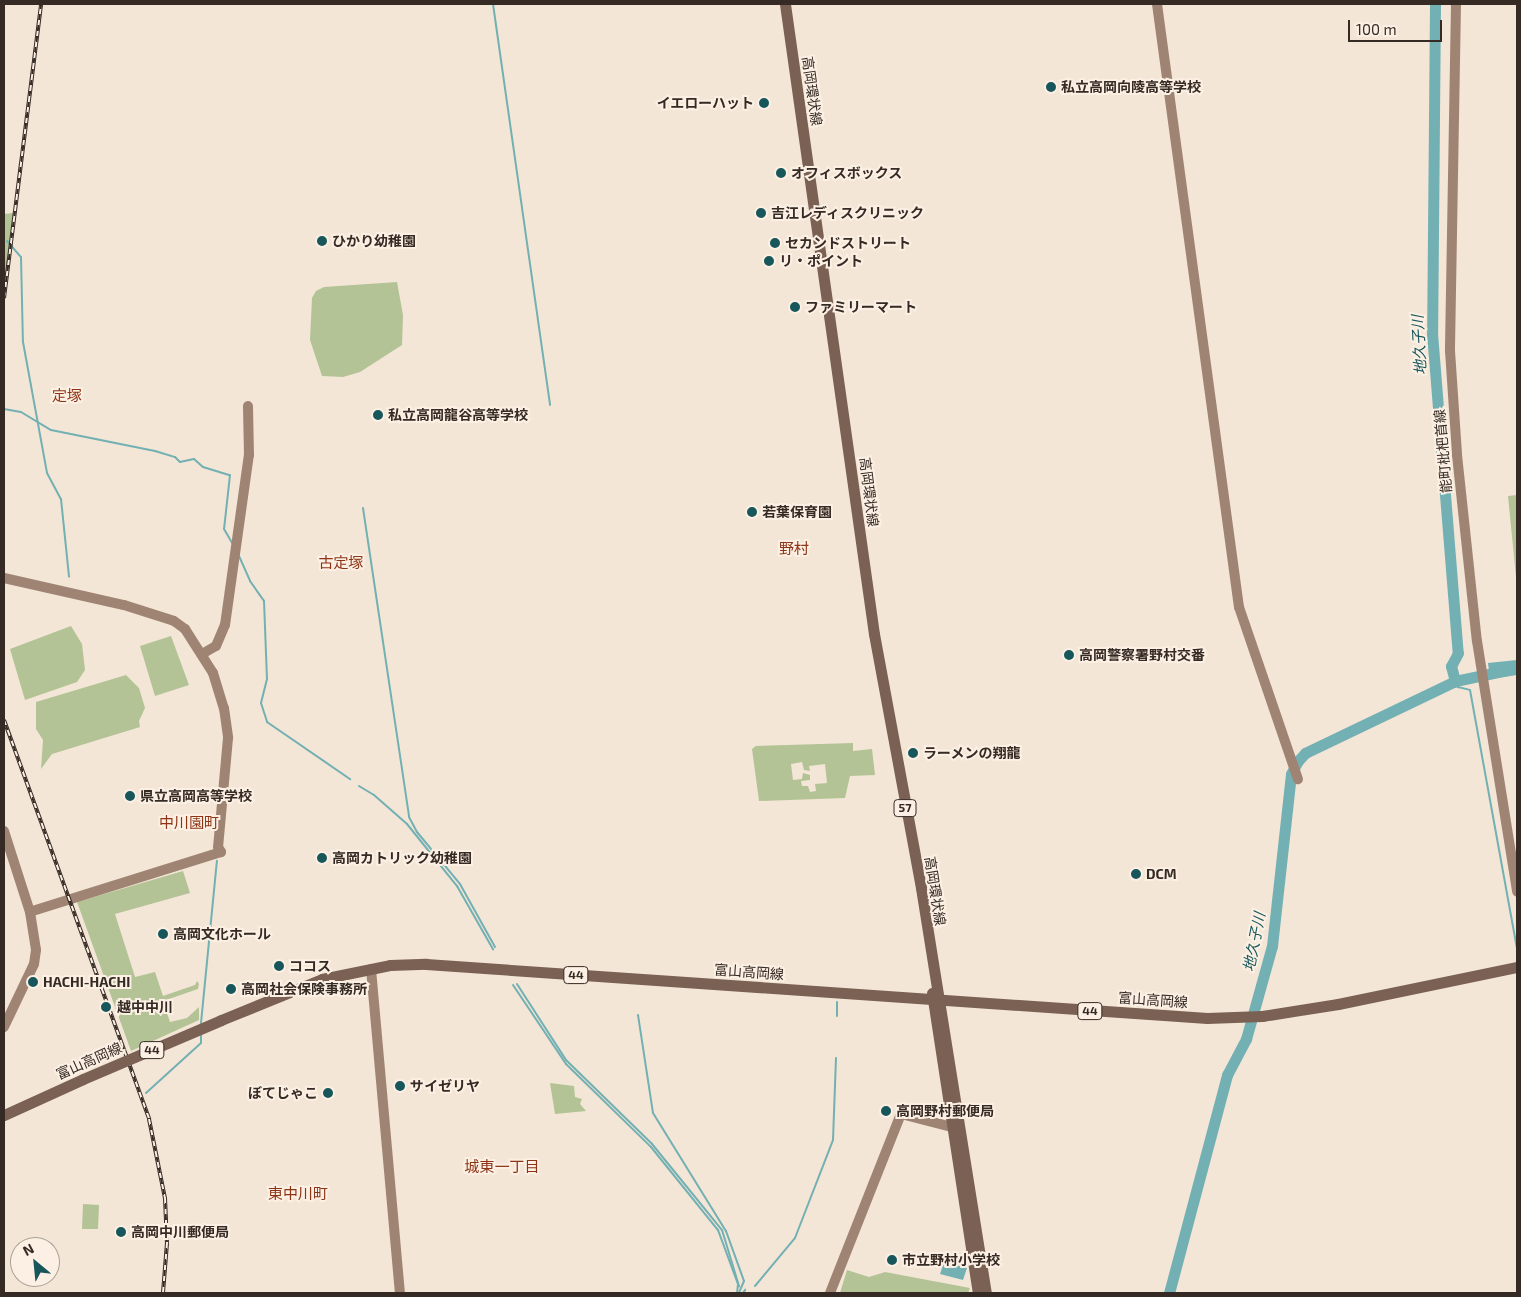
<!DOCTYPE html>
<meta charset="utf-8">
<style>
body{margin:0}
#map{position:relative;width:1521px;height:1297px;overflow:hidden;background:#f3e6d6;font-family:"Exo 2","Noto Sans JP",sans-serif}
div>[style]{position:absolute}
.green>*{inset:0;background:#b3c395}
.water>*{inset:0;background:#73b0b3}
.stream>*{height:2px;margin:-1px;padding:0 1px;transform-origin:1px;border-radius:1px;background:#73b0b3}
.river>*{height:11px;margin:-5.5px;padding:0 5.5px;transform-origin:5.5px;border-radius:5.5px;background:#73b0b3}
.secondary>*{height:10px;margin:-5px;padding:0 5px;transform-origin:5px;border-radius:5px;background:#a08473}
.primary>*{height:11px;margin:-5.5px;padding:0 5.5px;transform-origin:5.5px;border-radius:5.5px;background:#7a6154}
.rail>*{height:4px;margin-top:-2px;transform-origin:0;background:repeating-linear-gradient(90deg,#fbf0e3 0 5.5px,#362a25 0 11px);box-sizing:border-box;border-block:1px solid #362a25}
.primary-bridge>*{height:11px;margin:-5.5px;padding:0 5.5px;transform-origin:5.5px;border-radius:5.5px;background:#7a6154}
.dots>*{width:14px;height:14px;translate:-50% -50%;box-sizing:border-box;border:2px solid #fbf0e3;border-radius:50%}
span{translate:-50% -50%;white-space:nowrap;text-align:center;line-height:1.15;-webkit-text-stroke:4px #fbf0e3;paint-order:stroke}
.shield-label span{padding:1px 4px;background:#fbf0e3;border:1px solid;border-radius:4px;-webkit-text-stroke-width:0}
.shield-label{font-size:12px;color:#362a25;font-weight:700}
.poi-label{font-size:14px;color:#362a25;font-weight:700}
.left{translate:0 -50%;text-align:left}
.right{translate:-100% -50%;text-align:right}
.street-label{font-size:14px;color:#362a25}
.water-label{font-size:15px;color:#17565b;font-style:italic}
.neighbourhood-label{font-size:15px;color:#8d3416}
.frame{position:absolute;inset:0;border:5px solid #362a25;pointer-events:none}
.north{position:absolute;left:10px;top:1237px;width:50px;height:50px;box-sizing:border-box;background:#fbf0e3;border:1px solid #aca197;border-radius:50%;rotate:332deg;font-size:14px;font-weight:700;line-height:20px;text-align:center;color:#362a25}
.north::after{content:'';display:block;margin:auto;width:18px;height:22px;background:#17565b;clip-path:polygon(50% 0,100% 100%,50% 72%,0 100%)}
.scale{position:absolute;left:1348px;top:20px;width:94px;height:22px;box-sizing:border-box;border:2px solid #362a25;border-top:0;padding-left:6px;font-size:15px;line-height:18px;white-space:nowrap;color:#362a25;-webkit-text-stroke:4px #fbf0e3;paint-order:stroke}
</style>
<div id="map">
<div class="green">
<div style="clip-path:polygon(13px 213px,6px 277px,4px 277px,4px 214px)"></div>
<div style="clip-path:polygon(397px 282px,403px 315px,402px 345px,360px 372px,343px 377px,322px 376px,310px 340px,312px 298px,316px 291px,324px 287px)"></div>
<div style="clip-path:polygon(1517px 495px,1517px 587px,1508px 496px)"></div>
<div style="clip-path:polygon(71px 626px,82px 644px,85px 670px,77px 682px,25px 700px,10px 649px)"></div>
<div style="clip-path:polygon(171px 636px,189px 685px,155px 696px,140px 646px)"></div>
<div style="clip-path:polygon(126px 675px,139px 688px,145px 708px,139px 721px,140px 727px,52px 754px,41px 769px,43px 740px,36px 729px,36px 702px)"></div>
<div style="clip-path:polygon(evenodd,853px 743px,853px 751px,872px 749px,875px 775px,850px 776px,845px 798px,759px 801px,752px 749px,756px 746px,853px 743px,802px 762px,804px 770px,810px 771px,809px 766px,825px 764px,827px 783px,815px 784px,816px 791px,810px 792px,808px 786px,802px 786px,801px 781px,810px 780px,810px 775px,803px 773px,802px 779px,793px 780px,791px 764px,802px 762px)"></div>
<div style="clip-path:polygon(183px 871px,190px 893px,115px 914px,135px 977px,155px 972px,163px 996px,195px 985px,197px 981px,199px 984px,198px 989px,163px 1001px,170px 1022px,187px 1018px,199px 1007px,199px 1020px,131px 1051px,77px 902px)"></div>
<div style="clip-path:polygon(550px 1083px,574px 1086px,575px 1097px,582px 1099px,580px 1104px,586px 1111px,555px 1114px)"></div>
<div style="clip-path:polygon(83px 1204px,99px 1205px,98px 1229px,82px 1229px)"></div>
<div style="clip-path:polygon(847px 1270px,869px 1277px,885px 1272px,970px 1288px,968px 1293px,840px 1293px)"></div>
</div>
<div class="water">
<div style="clip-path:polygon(1517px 660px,1517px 675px,1490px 679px,1488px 663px)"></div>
<div style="clip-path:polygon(944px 1262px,967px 1268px,963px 1280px,940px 1274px)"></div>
</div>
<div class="stream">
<div style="left:493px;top:4px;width:405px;rotate:81.9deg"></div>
<div style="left:7px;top:241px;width:21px;rotate:49deg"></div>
<div style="left:21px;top:257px;width:85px;rotate:88.7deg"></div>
<div style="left:23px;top:342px;width:133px;rotate:79.6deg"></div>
<div style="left:47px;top:473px;width:30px;rotate:62deg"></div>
<div style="left:61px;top:499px;width:78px;rotate:84.1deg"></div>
<div style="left:4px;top:409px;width:17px;rotate:10deg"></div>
<div style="left:21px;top:412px;width:35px;rotate:31deg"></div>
<div style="left:51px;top:430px;width:106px;rotate:11.4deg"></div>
<div style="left:155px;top:451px;width:21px;rotate:17deg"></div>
<div style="left:175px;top:457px;width:7px;rotate:45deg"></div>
<div style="left:180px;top:462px;width:14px;rotate:-12deg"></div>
<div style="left:194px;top:459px;width:12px;rotate:42deg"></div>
<div style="left:203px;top:467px;width:28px;rotate:17deg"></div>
<div style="left:230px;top:475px;width:54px;rotate:96.3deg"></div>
<div style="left:224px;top:529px;width:16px;rotate:60deg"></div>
<div style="left:363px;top:508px;width:312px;rotate:81.5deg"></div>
<div style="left:409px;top:817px;width:17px;rotate:62deg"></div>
<div style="left:417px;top:832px;width:67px;rotate:50.4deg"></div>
<div style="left:460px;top:884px;width:72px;rotate:60.9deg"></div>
<div style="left:239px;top:556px;width:27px;rotate:66deg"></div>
<div style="left:250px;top:581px;width:24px;rotate:55deg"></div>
<div style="left:264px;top:601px;width:78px;rotate:87.8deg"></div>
<div style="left:267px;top:679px;width:25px;rotate:104deg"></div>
<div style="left:261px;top:703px;width:20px;rotate:72deg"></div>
<div style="left:267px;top:722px;width:101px;rotate:34.5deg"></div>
<div style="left:1455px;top:681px;width:7px;rotate:63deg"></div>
<div style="left:1458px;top:687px;width:12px;rotate:14deg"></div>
<div style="left:1470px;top:690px;width:262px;rotate:79.7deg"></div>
<div style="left:359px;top:786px;width:17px;rotate:31deg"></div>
<div style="left:374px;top:795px;width:44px;rotate:41.3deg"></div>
<div style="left:407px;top:824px;width:80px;rotate:51.1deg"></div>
<div style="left:457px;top:886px;width:73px;rotate:60.3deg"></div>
<div style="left:517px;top:984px;width:90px;rotate:57.2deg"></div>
<div style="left:566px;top:1060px;width:120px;rotate:44.3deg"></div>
<div style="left:652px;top:1144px;width:111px;rotate:50.9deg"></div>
<div style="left:722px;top:1230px;width:59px;rotate:73.1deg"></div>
<div style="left:513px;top:985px;width:95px;rotate:56.1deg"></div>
<div style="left:566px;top:1064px;width:119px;rotate:44.3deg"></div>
<div style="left:651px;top:1147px;width:107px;rotate:51.1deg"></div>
<div style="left:718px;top:1230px;width:58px;rotate:69.7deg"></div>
<div style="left:738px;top:1284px;width:9px;rotate:96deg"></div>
<div style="left:638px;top:1015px;width:99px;rotate:81.3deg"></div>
<div style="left:653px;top:1113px;width:139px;rotate:58.3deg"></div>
<div style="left:726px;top:1231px;width:53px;rotate:70.2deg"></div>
<div style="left:744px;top:1281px;width:13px;rotate:113deg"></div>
<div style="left:837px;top:1016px;width:14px;rotate:-90deg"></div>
<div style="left:201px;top:1023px;width:163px;rotate:-84.4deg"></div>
<div style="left:146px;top:1093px;width:74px;rotate:-42.3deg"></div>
<div style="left:201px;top:1043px;width:10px;rotate:-90deg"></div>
<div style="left:755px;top:1286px;width:62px;rotate:-50.2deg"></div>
<div style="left:795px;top:1238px;width:105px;rotate:-68.8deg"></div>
<div style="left:833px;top:1140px;width:82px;rotate:-87.9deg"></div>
<div style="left:743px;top:1293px;width:4px;rotate:-56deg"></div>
</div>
<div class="river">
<div style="left:1435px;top:4px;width:329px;rotate:90.5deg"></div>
<div style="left:1432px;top:333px;width:321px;rotate:85.4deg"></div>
<div style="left:1458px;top:653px;width:15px;rotate:118deg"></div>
<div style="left:1451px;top:666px;width:16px;rotate:75deg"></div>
<div style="left:1169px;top:1293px;width:226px;rotate:-75.1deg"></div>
<div style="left:1227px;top:1075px;width:41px;rotate:-62.2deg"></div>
<div style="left:1246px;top:1039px;width:97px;rotate:-74.4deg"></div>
<div style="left:1272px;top:946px;width:173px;rotate:-83.7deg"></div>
<div style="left:1291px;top:774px;width:13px;rotate:-63deg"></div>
<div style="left:1297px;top:762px;width:12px;rotate:-48deg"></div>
<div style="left:1305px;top:753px;width:166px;rotate:-25.6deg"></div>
<div style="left:1455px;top:681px;width:63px;rotate:-11.8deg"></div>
</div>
<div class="secondary">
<div style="left:1157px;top:4px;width:609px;rotate:82.26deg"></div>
<div style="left:1239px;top:607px;width:182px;rotate:71.1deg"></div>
<div style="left:1456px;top:4px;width:347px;rotate:91deg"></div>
<div style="left:1450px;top:351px;width:104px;rotate:86.1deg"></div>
<div style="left:1457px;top:455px;width:187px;rotate:83.9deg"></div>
<div style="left:1477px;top:641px;width:254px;rotate:80.9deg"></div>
<div style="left:4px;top:578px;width:123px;rotate:12.7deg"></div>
<div style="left:124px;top:605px;width:52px;rotate:17.7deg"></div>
<div style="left:174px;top:621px;width:14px;rotate:36deg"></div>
<div style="left:185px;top:629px;width:52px;rotate:57.5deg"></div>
<div style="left:213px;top:673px;width:37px;rotate:73deg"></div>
<div style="left:224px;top:708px;width:30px;rotate:82deg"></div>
<div style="left:228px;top:738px;width:109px;rotate:95.2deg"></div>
<div style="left:218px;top:847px;width:6px;rotate:59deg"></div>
<div style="left:221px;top:852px;width:200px;rotate:162.6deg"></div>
<div style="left:202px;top:654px;width:16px;rotate:-30deg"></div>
<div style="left:216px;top:646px;width:23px;rotate:-67deg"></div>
<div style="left:225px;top:625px;width:172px;rotate:-82deg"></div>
<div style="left:249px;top:455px;width:49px;rotate:-91.2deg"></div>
<div style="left:4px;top:831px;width:85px;rotate:72.2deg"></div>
<div style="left:30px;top:912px;width:38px;rotate:81deg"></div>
<div style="left:36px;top:950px;width:14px;rotate:98deg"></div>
<div style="left:34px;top:964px;width:70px;rotate:115.5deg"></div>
<div style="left:371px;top:969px;width:325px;rotate:84.9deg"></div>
<div style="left:830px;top:1293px;width:193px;rotate:-68.4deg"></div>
<div style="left:901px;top:1114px;width:53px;rotate:14.3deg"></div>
<div style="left:952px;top:1127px;width:6px;rotate:-18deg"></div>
</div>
<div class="primary">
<div style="left:785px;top:4px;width:636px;rotate:81.96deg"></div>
<div style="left:874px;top:634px;width:258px;rotate:79.5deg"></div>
<div style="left:921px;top:888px;width:410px;rotate:80.9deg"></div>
<div style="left:932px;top:993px;width:304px;rotate:81.3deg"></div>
<div style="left:221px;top:1020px;width:109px;rotate:-22.1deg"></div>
<div style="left:322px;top:979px;width:69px;rotate:-11.6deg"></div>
<div style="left:390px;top:965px;width:36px;rotate:-2deg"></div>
<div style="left:426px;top:964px;width:783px;rotate:3.96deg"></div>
<div style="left:1207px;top:1018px;width:55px;rotate:-2.1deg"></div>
<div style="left:1262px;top:1016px;width:77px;rotate:-9deg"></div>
<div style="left:1338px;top:1004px;width:183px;rotate:-11.7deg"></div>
<div style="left:4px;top:1115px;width:87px;rotate:-24.5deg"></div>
</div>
<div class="rail">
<div style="left:4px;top:298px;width:296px;rotate:-82.8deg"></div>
<div style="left:4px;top:720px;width:425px;rotate:70deg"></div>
<div style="left:149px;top:1119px;width:81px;rotate:78.6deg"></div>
<div style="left:165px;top:1198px;width:45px;rotate:87.5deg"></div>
<div style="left:167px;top:1243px;width:50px;rotate:94.6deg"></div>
</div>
<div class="primary-bridge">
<div style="left:83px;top:1079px;width:150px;rotate:-23.1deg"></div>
</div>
<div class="dots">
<div style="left:1051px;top:87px;background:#17565b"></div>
<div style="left:764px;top:103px;background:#17565b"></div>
<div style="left:781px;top:173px;background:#17565b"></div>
<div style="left:761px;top:213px;background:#17565b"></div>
<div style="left:322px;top:241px;background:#17565b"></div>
<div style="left:775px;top:243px;background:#17565b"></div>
<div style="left:769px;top:261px;background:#17565b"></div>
<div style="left:795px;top:307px;background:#17565b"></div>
<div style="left:378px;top:415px;background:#17565b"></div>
<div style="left:752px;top:512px;background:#17565b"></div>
<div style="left:1069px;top:655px;background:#17565b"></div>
<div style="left:913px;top:753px;background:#17565b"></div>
<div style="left:130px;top:796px;background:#17565b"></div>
<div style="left:322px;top:858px;background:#17565b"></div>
<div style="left:1136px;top:874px;background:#17565b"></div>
<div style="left:163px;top:934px;background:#17565b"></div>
<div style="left:279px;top:966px;background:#17565b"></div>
<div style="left:33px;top:982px;background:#17565b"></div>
<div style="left:231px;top:989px;background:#17565b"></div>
<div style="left:106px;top:1007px;background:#17565b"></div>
<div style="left:400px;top:1086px;background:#17565b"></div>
<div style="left:328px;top:1093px;background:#17565b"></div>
<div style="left:886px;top:1111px;background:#17565b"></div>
<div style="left:121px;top:1232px;background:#17565b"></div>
<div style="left:892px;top:1260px;background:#17565b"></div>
</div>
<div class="shield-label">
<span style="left:905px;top:808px">57</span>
<span style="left:576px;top:975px">44</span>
<span style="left:1090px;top:1011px">44</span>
<span style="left:152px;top:1050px">44</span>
</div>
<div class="poi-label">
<span class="left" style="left:1061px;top:87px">私立高岡向陵高等学校</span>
<span class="right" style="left:754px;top:103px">イエローハット</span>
<span class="left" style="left:791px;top:173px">オフィスボックス</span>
<span class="left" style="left:771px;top:213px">吉江レディスクリニック</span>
<span class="left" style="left:332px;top:241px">ひかり幼稚園</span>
<span class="left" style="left:785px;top:243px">セカンドストリート</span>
<span class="left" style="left:779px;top:261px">リ・ポイント</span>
<span class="left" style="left:805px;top:307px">ファミリーマート</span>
<span class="left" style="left:388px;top:415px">私立高岡龍谷高等学校</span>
<span class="left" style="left:762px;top:512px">若葉保育園</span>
<span class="left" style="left:1079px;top:655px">高岡警察署野村交番</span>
<span class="left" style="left:923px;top:753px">ラーメンの翔龍</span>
<span class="left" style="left:140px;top:796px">県立高岡高等学校</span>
<span class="left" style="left:332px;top:858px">高岡カトリック幼稚園</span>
<span class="left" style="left:1146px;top:874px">DCM</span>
<span class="left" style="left:173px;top:934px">高岡文化ホール</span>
<span class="left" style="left:289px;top:966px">ココス</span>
<span class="left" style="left:43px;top:982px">HACHI-HACHI</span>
<span class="left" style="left:241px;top:989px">高岡社会保険事務所</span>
<span class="left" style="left:117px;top:1007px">越中中川</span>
<span class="left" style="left:410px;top:1086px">サイゼリヤ</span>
<span class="right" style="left:318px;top:1093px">ぼてじゃこ</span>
<span class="left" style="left:896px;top:1111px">高岡野村郵便局</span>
<span class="left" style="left:131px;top:1232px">高岡中川郵便局</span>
<span class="left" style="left:902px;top:1260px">市立野村小学校</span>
</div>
<div class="street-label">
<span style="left:812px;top:91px;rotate:82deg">高岡環状線</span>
<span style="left:1443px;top:451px;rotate:-95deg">能町枇杷首線</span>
<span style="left:869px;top:492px;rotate:83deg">高岡環状線</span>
<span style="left:935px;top:891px;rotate:81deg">高岡環状線</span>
<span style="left:749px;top:972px;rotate:4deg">富山高岡線</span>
<span style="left:1153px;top:1000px;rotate:4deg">富山高岡線</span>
<span style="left:89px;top:1061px;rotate:-24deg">富山高岡線</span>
</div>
<div class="water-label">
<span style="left:1419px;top:345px;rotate:-93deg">地久子川</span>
<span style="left:1254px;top:942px;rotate:-79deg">地久子川</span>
</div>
<div class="neighbourhood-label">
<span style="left:67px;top:396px">定塚</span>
<span style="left:794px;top:549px">野村</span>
<span style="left:341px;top:563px">古定塚</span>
<span style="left:189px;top:823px">中川園町</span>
<span style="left:502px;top:1167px">城東一丁目</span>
<span style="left:298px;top:1194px">東中川町</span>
</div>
<div class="frame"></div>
<div class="north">N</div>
<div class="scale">100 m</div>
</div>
